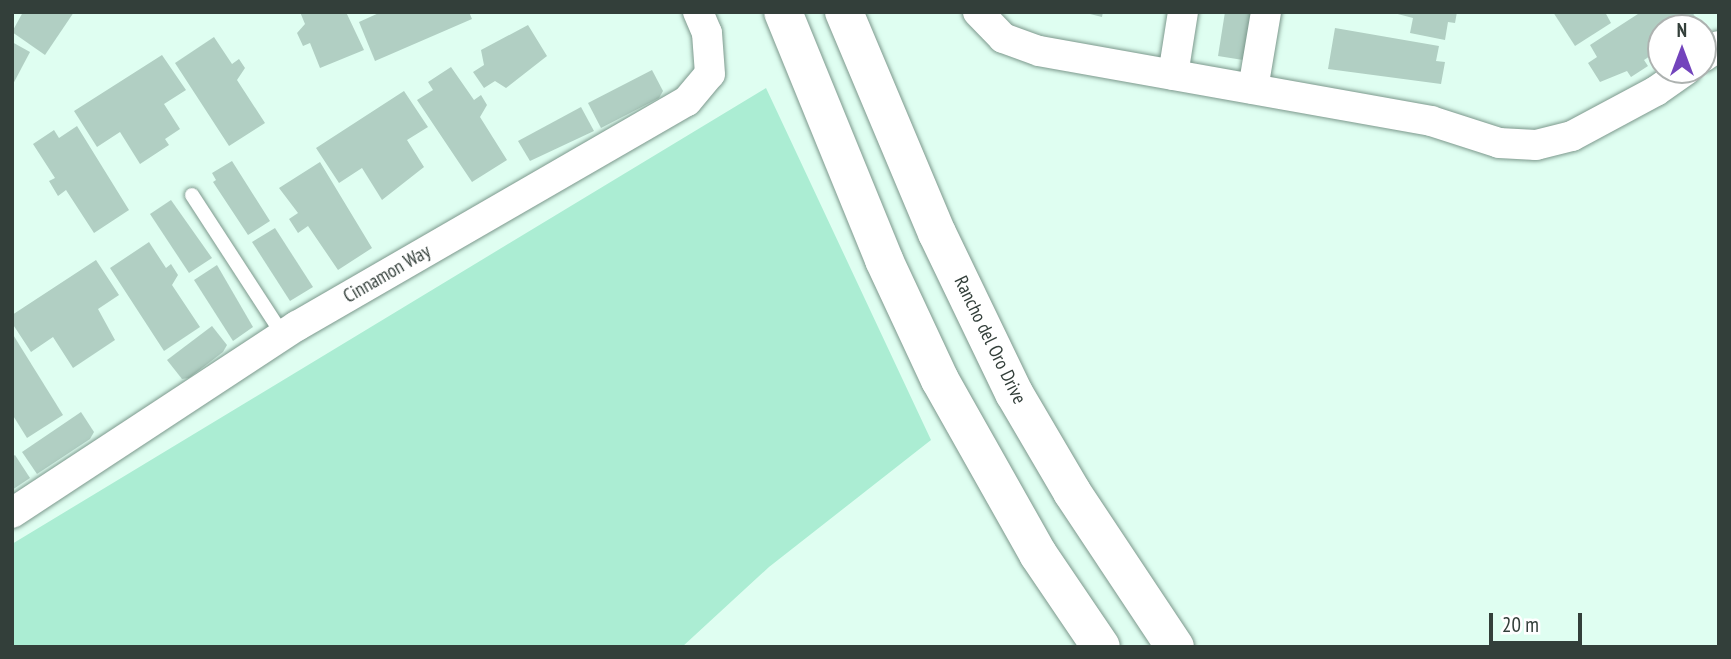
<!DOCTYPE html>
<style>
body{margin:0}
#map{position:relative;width:1731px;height:659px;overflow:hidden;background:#dffef1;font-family:"PT Sans Narrow",sans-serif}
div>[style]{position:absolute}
.green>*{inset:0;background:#abedd3}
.building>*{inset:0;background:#b1cfc3}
.roads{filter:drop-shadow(0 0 2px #7c988c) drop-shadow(0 0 2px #7c988c)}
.service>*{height:14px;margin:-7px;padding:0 7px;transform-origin:7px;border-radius:7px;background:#fff}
.minor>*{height:30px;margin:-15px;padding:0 15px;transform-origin:15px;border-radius:15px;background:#fff}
.secondary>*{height:38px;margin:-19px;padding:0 19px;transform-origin:19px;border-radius:19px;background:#fff}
span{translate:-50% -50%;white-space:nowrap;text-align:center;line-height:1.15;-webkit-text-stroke:5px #fff;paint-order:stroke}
.street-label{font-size:19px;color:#333f3a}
.frame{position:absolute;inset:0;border:14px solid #333f3a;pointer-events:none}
.north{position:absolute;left:1647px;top:14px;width:70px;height:70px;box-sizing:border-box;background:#fff;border:2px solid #adb2b0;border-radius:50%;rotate:0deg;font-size:19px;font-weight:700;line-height:28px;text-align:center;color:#333f3a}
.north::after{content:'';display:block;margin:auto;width:24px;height:32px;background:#7344bc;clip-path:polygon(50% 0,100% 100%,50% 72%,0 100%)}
.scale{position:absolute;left:1489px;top:613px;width:93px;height:32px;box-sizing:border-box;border:4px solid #333f3a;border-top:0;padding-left:9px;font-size:21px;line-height:24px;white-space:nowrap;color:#333f3a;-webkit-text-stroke:5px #fff;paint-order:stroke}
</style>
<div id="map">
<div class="green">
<div style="clip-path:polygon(766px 88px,931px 440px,769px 567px,682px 647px,12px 647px,12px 544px)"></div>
</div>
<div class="building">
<div style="clip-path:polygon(23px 12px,74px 12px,45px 55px,12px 32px)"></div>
<div style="clip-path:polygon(300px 12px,346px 12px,364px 50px,320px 68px,310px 43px,303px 46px,297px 33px,305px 24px)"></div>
<div style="clip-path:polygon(381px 12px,469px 12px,472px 19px,375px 61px,359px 22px)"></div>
<div style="clip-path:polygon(1082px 12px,1103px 12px,1102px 17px)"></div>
<div style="clip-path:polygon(1225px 12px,1254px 12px,1243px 60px,1218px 56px)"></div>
<div style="clip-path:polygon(1390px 12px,1457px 12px,1455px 23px,1448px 22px,1445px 40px,1410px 33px,1413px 18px)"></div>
<div style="clip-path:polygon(1553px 12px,1605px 12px,1611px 23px,1575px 46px)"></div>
<div style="clip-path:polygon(1641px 12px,1692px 12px,1700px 24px,1661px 28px,1661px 49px,1644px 60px,1648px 66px,1631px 77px,1627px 71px,1600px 82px,1588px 63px,1597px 57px,1590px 45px)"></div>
<div style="clip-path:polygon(528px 25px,547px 56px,506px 88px,495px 81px,484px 88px,473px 72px,484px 65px,481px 50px)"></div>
<div style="clip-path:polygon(1335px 28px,1439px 46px,1436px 61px,1445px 62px,1441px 84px,1328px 69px)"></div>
<div style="clip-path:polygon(214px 37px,232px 64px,239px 59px,245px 68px,237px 80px,265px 123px,229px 146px,175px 63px)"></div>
<div style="clip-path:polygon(12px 42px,30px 52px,12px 86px)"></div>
<div style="clip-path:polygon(162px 55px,186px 90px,164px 104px,180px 129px,165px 139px,169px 145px,140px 164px,120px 132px,97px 147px,74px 111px)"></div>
<div style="clip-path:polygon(451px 67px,474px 100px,481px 95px,487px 105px,480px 117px,507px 160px,472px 182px,417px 100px,433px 90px,428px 82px)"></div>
<div style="clip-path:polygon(652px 70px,663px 91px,659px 98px,601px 128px,588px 103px)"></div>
<div style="clip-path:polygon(404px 91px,428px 127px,407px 140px,424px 167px,382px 200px,362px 168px,339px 183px,316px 148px)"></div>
<div style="clip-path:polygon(581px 107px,594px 131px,530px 161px,518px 141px)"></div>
<div style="clip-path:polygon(77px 126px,129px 210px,94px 233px,66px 190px,58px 196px,49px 181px,55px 178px,33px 144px,54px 130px,59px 138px)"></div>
<div style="clip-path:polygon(232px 161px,270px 221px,248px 235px,213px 182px,216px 180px,212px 173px)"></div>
<div style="clip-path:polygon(320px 162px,372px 248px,338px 270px,308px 226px,298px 233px,289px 219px,298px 213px,279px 188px)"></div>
<div style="clip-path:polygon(171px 200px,212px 258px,189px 273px,150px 214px)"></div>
<div style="clip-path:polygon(275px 228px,313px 287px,290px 301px,252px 242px)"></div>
<div style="clip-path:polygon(149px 242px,166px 268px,171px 264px,178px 275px,172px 285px,200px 327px,164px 351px,110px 268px)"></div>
<div style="clip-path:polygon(96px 260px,119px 295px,98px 309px,115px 340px,73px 368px,53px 337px,31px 352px,12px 323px,12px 315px)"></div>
<div style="clip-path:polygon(217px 265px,253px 327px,233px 341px,194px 280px)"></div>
<div style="clip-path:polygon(212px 326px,227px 345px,223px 352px,189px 378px,182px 379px,167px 360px)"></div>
<div style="clip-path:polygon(12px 333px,63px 415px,27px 438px,12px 414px)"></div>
<div style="clip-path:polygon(81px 412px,94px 432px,90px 439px,37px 474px,22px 452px)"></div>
<div style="clip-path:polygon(15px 455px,30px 478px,12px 490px,12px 457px)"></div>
</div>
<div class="roads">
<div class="service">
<div style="left:192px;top:195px;width:167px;rotate:57deg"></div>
</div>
<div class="minor">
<div style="left:978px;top:12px;width:36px;rotate:46deg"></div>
<div style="left:1003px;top:38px;width:38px;rotate:20deg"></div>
<div style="left:1039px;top:51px;width:398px;rotate:10.1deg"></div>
<div style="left:1431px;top:121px;width:71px;rotate:17.9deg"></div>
<div style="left:1499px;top:143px;width:37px;rotate:3deg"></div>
<div style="left:1536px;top:145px;width:37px;rotate:-14deg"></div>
<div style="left:1572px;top:136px;width:95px;rotate:-28.2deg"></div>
<div style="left:1656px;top:91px;width:37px;rotate:-35deg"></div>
<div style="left:1703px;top:57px;width:19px;rotate:-35deg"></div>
<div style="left:1173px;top:75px;width:64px;rotate:-81deg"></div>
<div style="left:1253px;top:89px;width:78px;rotate:-80.4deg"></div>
<div style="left:12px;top:513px;width:341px;rotate:-33.3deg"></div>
<div style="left:297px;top:326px;width:450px;rotate:-30deg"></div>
<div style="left:687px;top:101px;width:35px;rotate:-50deg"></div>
<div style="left:710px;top:74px;width:41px;rotate:-94.2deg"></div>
<div style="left:707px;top:33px;width:23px;rotate:-113deg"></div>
</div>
<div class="secondary">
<div style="left:783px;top:12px;width:268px;rotate:67.8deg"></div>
<div style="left:884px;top:260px;width:132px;rotate:65deg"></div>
<div style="left:940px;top:380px;width:200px;rotate:60.6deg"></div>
<div style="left:1038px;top:554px;width:112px;rotate:55.9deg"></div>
<div style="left:844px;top:12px;width:240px;rotate:67.2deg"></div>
<div style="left:937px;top:233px;width:178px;rotate:64.3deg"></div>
<div style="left:1014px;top:393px;width:115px;rotate:59.6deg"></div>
<div style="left:1072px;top:492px;width:186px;rotate:56.4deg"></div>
</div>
</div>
<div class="street-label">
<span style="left:387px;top:274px;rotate:-30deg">Cinnamon Way</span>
<span style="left:990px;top:340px;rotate:64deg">Rancho del Oro Drive</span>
</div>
<div class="frame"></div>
<div class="north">N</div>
<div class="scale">20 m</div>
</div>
